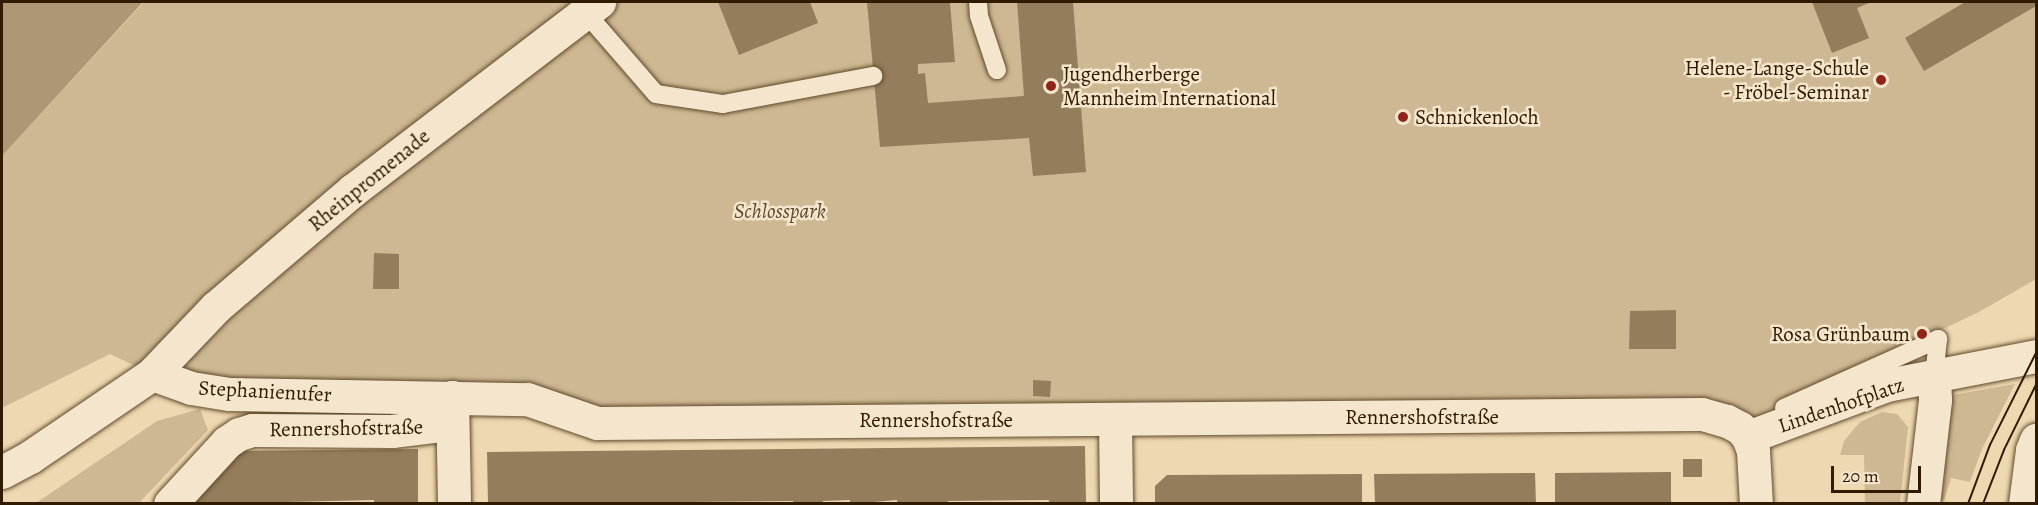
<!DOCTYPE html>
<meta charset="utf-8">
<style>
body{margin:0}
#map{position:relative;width:2038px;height:505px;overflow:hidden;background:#eed8b1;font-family:Alegreya,serif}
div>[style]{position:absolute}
.green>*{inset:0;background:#ceb893}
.water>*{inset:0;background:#ad9775}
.building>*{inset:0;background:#937d5c}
.roads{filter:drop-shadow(0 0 2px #604a2c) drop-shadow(0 0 2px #604a2c)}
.lane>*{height:18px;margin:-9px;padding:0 9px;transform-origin:9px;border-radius:9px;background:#f4e6cc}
.street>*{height:33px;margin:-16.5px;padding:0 16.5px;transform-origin:16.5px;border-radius:16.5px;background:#f4e6cc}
.tram>*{height:1.5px;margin:-0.75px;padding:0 0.75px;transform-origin:0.75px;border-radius:0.75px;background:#301a00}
.dots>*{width:16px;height:16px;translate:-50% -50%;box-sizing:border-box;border:3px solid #f4e6cc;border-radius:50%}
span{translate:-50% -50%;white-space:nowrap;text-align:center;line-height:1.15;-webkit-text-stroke:5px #f4e6cc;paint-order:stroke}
.poi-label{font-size:21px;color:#301a00}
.right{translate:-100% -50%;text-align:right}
.left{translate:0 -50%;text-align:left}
.street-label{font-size:21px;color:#301a00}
.park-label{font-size:21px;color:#5f492c;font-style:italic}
.frame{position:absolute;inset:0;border:3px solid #301a00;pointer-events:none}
.scale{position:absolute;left:1831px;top:466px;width:90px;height:27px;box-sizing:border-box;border:3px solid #301a00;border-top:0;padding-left:8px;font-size:18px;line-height:21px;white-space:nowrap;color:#301a00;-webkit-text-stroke:4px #f4e6cc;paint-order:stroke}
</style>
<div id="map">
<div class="green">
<div style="clip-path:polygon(144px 2px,2036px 2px,2036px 279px,1979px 312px,1758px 417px,1727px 421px,597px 423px,152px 374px,110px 354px,2px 408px,2px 156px)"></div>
<div style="clip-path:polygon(2015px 384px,1982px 449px,1970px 482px,1951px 478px,1944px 500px,1929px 498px,1947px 403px,1953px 395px)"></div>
<div style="clip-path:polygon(200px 409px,208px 430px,139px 503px,36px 503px,157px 421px)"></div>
<div style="clip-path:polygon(1882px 412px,1897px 414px,1908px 427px,1900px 503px,1865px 503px,1864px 455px,1840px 455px,1844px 441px,1860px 422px)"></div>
</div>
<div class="water">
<div style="clip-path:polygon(2px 2px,143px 2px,2px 156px)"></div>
</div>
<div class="building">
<div style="clip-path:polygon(718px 2px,810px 2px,818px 23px,739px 55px)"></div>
<div style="clip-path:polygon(867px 2px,950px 2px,955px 62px,918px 64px,918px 74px,925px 73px,928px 103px,1024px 96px,1017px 2px,1073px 2px,1086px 172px,1033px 176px,1029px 138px,880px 147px)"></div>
<div style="clip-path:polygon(1812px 2px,1871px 2px,1857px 8px,1869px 38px,1832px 53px)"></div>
<div style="clip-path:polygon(1965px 2px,2036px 2px,2036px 6px,1924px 71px,1905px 38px)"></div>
<div style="clip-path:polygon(374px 253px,399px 254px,399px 289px,373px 289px)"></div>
<div style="clip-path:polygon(1676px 310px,1676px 349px,1629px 349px,1630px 311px)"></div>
<div style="clip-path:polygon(1033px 380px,1051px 381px,1050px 397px,1033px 396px)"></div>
<div style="clip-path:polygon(1085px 446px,1086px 504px,1049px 504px,1049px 500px,948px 501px,948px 504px,897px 504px,897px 500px,850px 504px,850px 500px,823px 501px,823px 504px,793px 504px,793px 501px,488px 504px,487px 452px)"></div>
<div style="clip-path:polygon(418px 449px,418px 504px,374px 504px,374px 500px,194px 504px,242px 451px)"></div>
<div style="clip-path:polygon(1683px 459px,1702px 459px,1702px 477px,1683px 477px)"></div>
<div style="clip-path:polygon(1671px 472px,1671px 504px,1555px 504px,1555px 473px)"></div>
<div style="clip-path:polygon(1535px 473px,1536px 504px,1375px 504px,1374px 474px)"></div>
<div style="clip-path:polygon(1362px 474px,1362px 504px,1155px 504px,1155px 486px,1167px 475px)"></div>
</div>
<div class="roads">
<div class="lane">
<div style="left:978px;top:2px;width:14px;rotate:86deg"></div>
<div style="left:979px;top:16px;width:57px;rotate:71.6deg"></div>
<div style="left:585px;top:12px;width:108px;rotate:49.1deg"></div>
<div style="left:656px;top:94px;width:68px;rotate:8.5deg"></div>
<div style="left:723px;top:104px;width:153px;rotate:-10.6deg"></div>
<div style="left:1784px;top:408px;width:169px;rotate:-24.1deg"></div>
<div style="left:1938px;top:339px;width:38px;rotate:96deg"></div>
</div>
<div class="street">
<div style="left:152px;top:374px;width:41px;rotate:19.7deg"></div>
<div style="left:191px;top:388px;width:39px;rotate:9deg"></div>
<div style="left:230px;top:394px;width:297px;rotate:1deg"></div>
<div style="left:527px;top:399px;width:74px;rotate:18.9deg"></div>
<div style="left:597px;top:423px;width:1105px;rotate:-0.47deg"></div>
<div style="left:1702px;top:414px;width:26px;rotate:16deg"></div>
<div style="left:1727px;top:421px;width:15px;rotate:28deg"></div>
<div style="left:1740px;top:428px;width:12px;rotate:48deg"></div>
<div style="left:1748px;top:437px;width:15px;rotate:70deg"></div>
<div style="left:1753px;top:451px;width:53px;rotate:86.8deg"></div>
<div style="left:452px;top:397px;width:107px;rotate:88.9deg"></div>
<div style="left:1115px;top:419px;width:85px;rotate:89.3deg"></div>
<div style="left:1748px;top:437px;width:148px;rotate:-20.5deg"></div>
<div style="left:1887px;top:385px;width:152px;rotate:-11deg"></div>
<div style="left:2px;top:472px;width:32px;rotate:-28deg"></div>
<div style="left:30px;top:457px;width:148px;rotate:-34.2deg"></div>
<div style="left:152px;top:374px;width:93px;rotate:-46.3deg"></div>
<div style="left:216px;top:307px;width:180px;rotate:-40.5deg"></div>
<div style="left:353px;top:190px;width:310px;rotate:-37.4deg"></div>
<div style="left:170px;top:504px;width:84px;rotate:-47.4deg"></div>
<div style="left:227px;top:442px;width:14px;rotate:-34deg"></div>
<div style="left:239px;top:434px;width:14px;rotate:-17deg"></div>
<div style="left:252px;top:430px;width:140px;rotate:0.4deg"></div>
<div style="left:392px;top:431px;width:41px;rotate:-7deg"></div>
<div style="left:433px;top:426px;width:10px;rotate:-29deg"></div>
<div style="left:442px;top:421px;width:26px;rotate:-67deg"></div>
<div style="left:1923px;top:504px;width:105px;rotate:-83.4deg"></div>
<div style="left:1935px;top:400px;width:23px;rotate:-92deg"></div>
<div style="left:2025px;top:504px;width:54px;rotate:-82.6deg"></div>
<div style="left:2032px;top:450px;width:11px;rotate:-68deg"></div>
</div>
</div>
<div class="tram">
<div style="left:1968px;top:504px;width:63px;rotate:-69.6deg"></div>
<div style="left:1990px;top:445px;width:103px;rotate:-63.4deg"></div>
<div style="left:1983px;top:504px;width:58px;rotate:-68.7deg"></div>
<div style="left:2004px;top:450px;width:72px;rotate:-63.8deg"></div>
</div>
<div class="dots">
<div style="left:1881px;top:80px;background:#8f2418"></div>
<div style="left:1051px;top:86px;background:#8f2418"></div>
<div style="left:1403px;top:117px;background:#8f2418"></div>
<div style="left:1922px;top:334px;background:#8f2418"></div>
</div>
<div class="poi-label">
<span class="right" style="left:1869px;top:80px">Helene-Lange-Schule<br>- Fröbel-Seminar</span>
<span class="left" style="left:1063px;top:86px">Jugendherberge<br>Mannheim International</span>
<span class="left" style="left:1415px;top:117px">Schnickenloch</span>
<span class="right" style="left:1910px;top:334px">Rosa Grünbaum</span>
</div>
<div class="street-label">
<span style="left:369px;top:180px;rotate:-39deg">Rheinpromenade</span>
<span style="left:265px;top:391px;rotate:3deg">Stephanienufer</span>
<span style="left:1841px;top:405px;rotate:-19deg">Lindenhofplatz</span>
<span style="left:1422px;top:417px">Rennershofstraße</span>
<span style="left:936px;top:420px">Rennershofstraße</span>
<span style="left:346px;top:428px;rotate:-1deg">Rennershofstraße</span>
</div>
<div class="park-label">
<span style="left:780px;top:211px">Schlosspark</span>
</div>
<div class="frame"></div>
<div class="scale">20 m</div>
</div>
